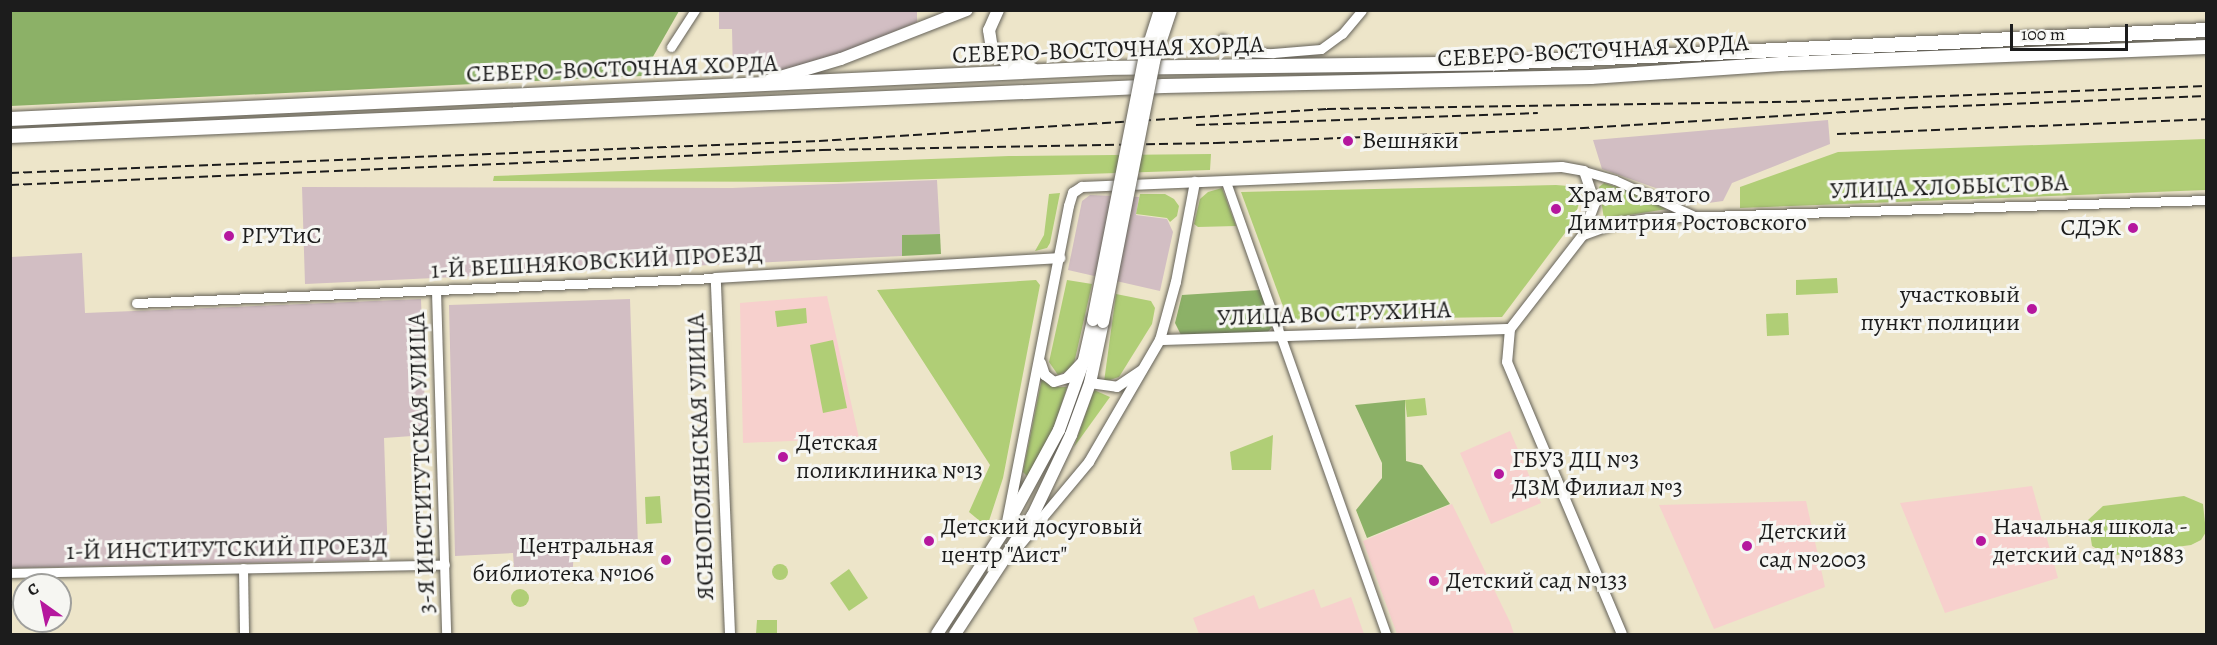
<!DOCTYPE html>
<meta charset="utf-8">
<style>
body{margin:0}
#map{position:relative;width:2217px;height:645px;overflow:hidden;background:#ede5c9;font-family:Alegreya,serif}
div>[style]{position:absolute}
.built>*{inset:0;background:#f7d0cd}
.industrial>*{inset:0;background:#d2bec3}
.green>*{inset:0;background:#b0ce76}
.round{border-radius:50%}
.forest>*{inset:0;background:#8cb167}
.roads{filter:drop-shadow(0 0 2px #656259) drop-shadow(0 0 2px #656259)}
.minor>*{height:9px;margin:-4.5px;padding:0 4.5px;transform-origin:4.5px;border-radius:4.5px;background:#fff}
.tertiary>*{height:10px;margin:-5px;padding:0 5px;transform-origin:5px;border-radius:5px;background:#fff}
.secondary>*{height:12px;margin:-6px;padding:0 6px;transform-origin:6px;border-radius:6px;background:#fff}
.primary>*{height:14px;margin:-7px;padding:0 7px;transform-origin:7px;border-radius:7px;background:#fff}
.rail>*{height:2px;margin-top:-1px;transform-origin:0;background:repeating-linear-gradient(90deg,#1c1c1c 0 9px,transparent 0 13.5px)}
.bridges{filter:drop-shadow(0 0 2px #656259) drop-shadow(0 0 2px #656259)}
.secondary-bridge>*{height:12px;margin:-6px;padding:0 6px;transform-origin:6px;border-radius:6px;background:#fff}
.dots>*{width:16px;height:16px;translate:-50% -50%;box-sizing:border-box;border:3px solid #f6f6f2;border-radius:50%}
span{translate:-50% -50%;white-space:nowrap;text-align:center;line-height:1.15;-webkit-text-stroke:6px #f6f6f2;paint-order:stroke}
.street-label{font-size:24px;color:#1c1c1c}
.poi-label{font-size:24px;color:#1c1c1c}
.left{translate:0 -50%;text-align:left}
.right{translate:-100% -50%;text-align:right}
.frame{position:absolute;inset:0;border:12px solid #1c1c1c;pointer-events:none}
.north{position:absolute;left:12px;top:573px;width:60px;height:60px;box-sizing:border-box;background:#f6f6f2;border:2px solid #9f9f9c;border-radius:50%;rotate:327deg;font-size:16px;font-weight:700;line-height:24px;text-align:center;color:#1c1c1c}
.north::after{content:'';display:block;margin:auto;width:21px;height:27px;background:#b5179e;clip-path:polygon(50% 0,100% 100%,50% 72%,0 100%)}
.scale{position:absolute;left:2010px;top:24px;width:118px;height:27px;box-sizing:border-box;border:3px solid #1c1c1c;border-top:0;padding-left:8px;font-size:18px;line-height:21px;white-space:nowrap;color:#1c1c1c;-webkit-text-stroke:4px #f6f6f2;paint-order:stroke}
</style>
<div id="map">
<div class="built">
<div style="clip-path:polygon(827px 296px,859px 438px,743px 443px,740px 303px)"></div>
<div style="clip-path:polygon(1510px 431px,1541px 503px,1491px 524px,1460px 453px)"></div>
<div style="clip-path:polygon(2032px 486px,2058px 578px,1945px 613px,1900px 503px)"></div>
<div style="clip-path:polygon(1806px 501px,1825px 587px,1714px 629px,1659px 505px)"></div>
<div style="clip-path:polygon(1452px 504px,1510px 622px,1514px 634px,1397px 634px,1363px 541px)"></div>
<div style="clip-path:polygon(1314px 589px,1321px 608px,1351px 597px,1364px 634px,1199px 634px,1193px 618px,1254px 595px,1259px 609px)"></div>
</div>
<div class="industrial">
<div style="clip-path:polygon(719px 11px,917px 11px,917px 22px,841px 54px,788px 70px,733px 75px,732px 29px,719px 29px)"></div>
<div style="clip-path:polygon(1828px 120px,1830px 144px,1732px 183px,1723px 201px,1701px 204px,1602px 169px,1593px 140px)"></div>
<div style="clip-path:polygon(937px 180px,940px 234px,902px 235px,902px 256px,305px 284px,302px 187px,732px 188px)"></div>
<div style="clip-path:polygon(1090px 195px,1139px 197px,1136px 215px,1167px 219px,1173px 232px,1160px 291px,1068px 270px,1082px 201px)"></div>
<div style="clip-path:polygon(82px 253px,85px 313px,421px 299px,426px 435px,384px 438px,388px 560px,11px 568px,11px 257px)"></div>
<div style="clip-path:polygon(630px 299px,638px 547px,574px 550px,572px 581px,515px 584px,513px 553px,455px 556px,449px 305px)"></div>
</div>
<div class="green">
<div style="clip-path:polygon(2206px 139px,2206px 190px,1740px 208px,1740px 187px,1838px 152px)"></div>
<div style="clip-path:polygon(1211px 154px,1210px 170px,838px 182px,493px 181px,494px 176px,1009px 156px)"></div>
<div style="clip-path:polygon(1604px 183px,1630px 191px,1667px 209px,1604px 219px,1599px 187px)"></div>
<div style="clip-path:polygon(1556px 185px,1568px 186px,1575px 191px,1579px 203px,1574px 221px,1502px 317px,1288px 320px,1241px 192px)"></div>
<div style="clip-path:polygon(1222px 188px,1236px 226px,1198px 227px,1194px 224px,1200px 199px,1208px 192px)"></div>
<div style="clip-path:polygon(1060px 193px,1050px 243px,1047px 248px,1035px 251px,1044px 235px,1049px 194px)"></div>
<div style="clip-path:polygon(1140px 194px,1165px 194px,1174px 199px,1179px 206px,1177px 216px,1170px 222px,1167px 218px,1136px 214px)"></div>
<div style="clip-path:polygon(1837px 278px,1838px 293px,1796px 295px,1796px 280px)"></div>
<div style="clip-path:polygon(1036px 280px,1040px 285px,1003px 478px,987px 527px,969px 512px,990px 465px,877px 290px)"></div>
<div style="clip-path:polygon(1067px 280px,1092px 284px,1073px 368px,1058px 375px,1049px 362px)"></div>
<div style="clip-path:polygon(1116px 294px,1151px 301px,1155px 308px,1152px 324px,1119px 377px,1104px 382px)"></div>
<div style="clip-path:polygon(806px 308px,807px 323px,777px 327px,775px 311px)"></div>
<div style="clip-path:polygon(1788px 313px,1789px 335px,1767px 336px,1766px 314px)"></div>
<div style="clip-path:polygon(833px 340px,847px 408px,823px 413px,810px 345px)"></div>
<div style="clip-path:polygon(1042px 378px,1056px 387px,1067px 387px,1053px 430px,1028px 477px,1023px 472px)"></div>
<div style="clip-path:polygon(1094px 390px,1110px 397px,1074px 447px)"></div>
<div style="clip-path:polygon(1425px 398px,1427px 415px,1407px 417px,1405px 400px)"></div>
<div style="clip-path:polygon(1273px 435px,1271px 470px,1232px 470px,1230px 452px)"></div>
<div style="clip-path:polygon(660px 496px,662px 523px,646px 524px,645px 497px)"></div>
<div style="clip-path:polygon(2184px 496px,2203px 504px,2206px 532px,2201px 540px,2191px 545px,2109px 556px,2092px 546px,2088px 520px,2103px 506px)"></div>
<div class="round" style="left:772px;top:564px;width:16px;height:16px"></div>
<div style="clip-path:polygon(849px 569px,868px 598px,849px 611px,830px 583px)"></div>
<div class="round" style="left:511px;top:589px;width:18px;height:18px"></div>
<div style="clip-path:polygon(757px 620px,777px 620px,777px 634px,756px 634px)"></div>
</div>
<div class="forest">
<div style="clip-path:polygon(10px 11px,11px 10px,679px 11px,642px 76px,11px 106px)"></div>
<div style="clip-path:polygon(940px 234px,941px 254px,902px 256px,902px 235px)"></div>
<div style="clip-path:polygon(1260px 290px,1273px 326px,1265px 335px,1182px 337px,1175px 323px,1182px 295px)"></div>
<div style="clip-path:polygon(1405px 400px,1406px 461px,1422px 465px,1450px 504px,1367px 538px,1356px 510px,1382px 478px,1382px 463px,1355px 405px)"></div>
</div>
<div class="roads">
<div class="minor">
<div style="left:1222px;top:39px;width:22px;rotate:36deg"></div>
<div style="left:1240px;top:52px;width:33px;rotate:2deg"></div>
<div style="left:1273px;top:53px;width:48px;rotate:-4.8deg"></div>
<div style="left:1321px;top:49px;width:26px;rotate:-36deg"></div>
<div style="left:1342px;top:34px;width:31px;rotate:-50deg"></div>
<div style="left:671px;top:47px;width:44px;rotate:-57deg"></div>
<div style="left:1584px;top:171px;width:32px;rotate:16deg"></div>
<div style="left:1615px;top:180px;width:85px;rotate:24.4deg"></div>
<div style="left:1226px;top:182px;width:479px;rotate:70.5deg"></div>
<div style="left:1583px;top:235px;width:38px;rotate:-20deg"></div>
<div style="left:1619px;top:222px;width:28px;rotate:-8deg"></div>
<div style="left:1647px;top:218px;width:559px;rotate:-1.84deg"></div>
<div style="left:436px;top:291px;width:343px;rotate:88.3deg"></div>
<div style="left:136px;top:303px;width:581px;rotate:-2.47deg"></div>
<div style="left:243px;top:568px;width:66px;rotate:89.1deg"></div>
<div style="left:10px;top:573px;width:435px;rotate:-1.1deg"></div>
</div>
<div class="tertiary">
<div style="left:1160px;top:340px;width:350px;rotate:-1.8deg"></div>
<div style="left:1041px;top:363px;width:13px;rotate:72deg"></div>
<div style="left:1045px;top:375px;width:11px;rotate:38deg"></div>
<div style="left:1054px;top:382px;width:14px;rotate:-17deg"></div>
<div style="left:1067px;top:378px;width:22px;rotate:-47deg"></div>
<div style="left:1090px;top:383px;width:27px;rotate:8deg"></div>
<div style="left:1117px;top:387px;width:30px;rotate:-34deg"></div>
<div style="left:1007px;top:522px;width:322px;rotate:-78.9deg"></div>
<div style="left:1069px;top:206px;width:14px;rotate:-73deg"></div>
<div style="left:1073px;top:193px;width:11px;rotate:-34deg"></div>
<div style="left:1082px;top:187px;width:480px;rotate:-2.4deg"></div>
<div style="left:1562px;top:167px;width:22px;rotate:10deg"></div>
<div style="left:1584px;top:171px;width:34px;rotate:71deg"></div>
<div style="left:1595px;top:203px;width:34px;rotate:111deg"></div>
<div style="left:1583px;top:235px;width:119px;rotate:127.8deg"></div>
<div style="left:1510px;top:329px;width:33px;rotate:95deg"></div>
<div style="left:1507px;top:362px;width:295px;rotate:67.1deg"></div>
<div style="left:1013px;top:553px;width:119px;rotate:-50.1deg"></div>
<div style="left:1089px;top:462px;width:141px;rotate:-59.8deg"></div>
<div style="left:1160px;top:340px;width:60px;rotate:-74.6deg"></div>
<div style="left:1176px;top:282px;width:102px;rotate:-79.2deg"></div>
<div style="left:730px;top:634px;width:356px;rotate:-92.3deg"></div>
<div style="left:716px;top:278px;width:345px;rotate:-3.3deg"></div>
</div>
<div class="secondary">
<div style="left:998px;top:10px;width:22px;rotate:114deg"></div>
<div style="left:989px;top:30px;width:18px;rotate:81deg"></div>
<div style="left:992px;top:48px;width:18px;rotate:45deg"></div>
<div style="left:1005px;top:61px;width:29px;rotate:16deg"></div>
<div style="left:770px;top:80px;width:74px;rotate:-16.5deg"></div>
<div style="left:841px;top:59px;width:135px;rotate:-21.3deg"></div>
<div style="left:937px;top:634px;width:125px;rotate:-57.1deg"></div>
<div style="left:1005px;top:529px;width:113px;rotate:-61.4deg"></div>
<div style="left:1059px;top:430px;width:74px;rotate:-70.3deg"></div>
<div style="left:1084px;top:360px;width:41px;rotate:-77.3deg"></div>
<div style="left:955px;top:634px;width:142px;rotate:-56.8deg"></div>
<div style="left:1033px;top:515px;width:89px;rotate:-64.6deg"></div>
<div style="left:1071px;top:435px;width:55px;rotate:-69.9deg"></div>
<div style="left:1090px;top:383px;width:62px;rotate:-78deg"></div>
</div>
<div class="primary">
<div style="left:10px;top:119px;width:1100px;rotate:-2.66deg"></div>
<div style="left:1109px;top:68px;width:388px;rotate:-0.7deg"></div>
<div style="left:1497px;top:63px;width:710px;rotate:-2.66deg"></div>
<div style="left:10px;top:136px;width:1155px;rotate:-2.48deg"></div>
<div style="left:1164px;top:86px;width:427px;rotate:-1.2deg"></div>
<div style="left:1591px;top:77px;width:190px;rotate:-3.9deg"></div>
<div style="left:1781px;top:64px;width:425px;rotate:-2.3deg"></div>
</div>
</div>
<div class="rail">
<div style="left:1196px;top:125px;width:342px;rotate:-2deg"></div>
<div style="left:1837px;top:134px;width:369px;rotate:-2.3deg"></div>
<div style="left:10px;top:173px;width:810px;rotate:-2.27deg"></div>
<div style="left:819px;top:141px;width:509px;rotate:-3.6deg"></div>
<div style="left:1327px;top:109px;width:461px;rotate:-0.9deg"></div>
<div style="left:1788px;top:102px;width:418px;rotate:-2.2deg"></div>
<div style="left:10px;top:185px;width:813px;rotate:-2.47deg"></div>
<div style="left:822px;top:150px;width:394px;rotate:-1deg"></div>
<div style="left:1216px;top:143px;width:351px;rotate:-2.3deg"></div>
<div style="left:1567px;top:129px;width:343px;rotate:-3.5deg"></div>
<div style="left:1909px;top:108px;width:297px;rotate:-2.3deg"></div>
</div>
<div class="bridges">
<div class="secondary-bridge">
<div style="left:1093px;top:320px;width:265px;rotate:-78.9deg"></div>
<div style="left:1144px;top:60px;width:52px;rotate:-72.3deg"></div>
<div style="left:1103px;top:322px;width:266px;rotate:-78.9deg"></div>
<div style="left:1154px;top:61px;width:54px;rotate:-71.6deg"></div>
</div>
</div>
<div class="dots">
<div style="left:1348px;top:141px;background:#b5179e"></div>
<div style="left:1556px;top:209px;background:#b5179e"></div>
<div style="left:2133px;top:228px;background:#b5179e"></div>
<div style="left:229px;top:236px;background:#b5179e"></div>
<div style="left:2032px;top:309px;background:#b5179e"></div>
<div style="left:783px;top:457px;background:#b5179e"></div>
<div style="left:1499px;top:474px;background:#b5179e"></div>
<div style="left:929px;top:541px;background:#b5179e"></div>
<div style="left:1981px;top:541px;background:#b5179e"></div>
<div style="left:1747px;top:546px;background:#b5179e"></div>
<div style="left:666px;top:560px;background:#b5179e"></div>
<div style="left:1434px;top:581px;background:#b5179e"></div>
</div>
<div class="street-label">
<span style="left:1108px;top:50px;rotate:-2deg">СЕВЕРО-ВОСТОЧНАЯ ХОРДА</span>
<span style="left:1593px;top:51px;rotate:-3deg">СЕВЕРО-ВОСТОЧНАЯ ХОРДА</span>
<span style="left:622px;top:69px;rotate:-2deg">СЕВЕРО-ВОСТОЧНАЯ ХОРДА</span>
<span style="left:1949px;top:187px;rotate:-2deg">УЛИЦА ХЛОБЫСТОВА</span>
<span style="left:597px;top:262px;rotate:-3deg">1-Й ВЕШНЯКОВСКИЙ ПРОЕЗД</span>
<span style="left:1334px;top:314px;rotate:-2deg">УЛИЦА ВОСТРУХИНА</span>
<span style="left:701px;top:457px;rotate:-92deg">ЯСНОПОЛЯНСКАЯ УЛИЦА</span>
<span style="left:422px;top:463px;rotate:-92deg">3-Я ИНСТИТУТСКАЯ УЛИЦА</span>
<span style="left:227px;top:549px;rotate:-1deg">1-Й ИНСТИТУТСКИЙ ПРОЕЗД</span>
</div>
<div class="poi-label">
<span class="left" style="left:1362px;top:141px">Вешняки</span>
<span class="left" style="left:1568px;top:209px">Храм Святого<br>Димитрия Ростовского</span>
<span class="right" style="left:2121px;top:228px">СДЭК</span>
<span class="left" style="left:241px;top:236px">РГУТиС</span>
<span class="right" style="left:2020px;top:309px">участковый<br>пункт полиции</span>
<span class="left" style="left:796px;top:457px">Детская<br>поликлиника №13</span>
<span class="left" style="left:1512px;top:474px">ГБУЗ ДЦ №3<br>ДЗМ Филиал №3</span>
<span class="left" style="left:941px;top:541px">Детский досуговый<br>центр "Аист"</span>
<span class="left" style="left:1993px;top:541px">Начальная школа -<br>детский сад №1883</span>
<span class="left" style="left:1759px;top:546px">Детский<br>сад №2003</span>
<span class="right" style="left:654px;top:560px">Центральная<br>библиотека №106</span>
<span class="left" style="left:1446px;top:581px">Детский сад №133</span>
</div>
<div class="frame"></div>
<div class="north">С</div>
<div class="scale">100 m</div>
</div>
